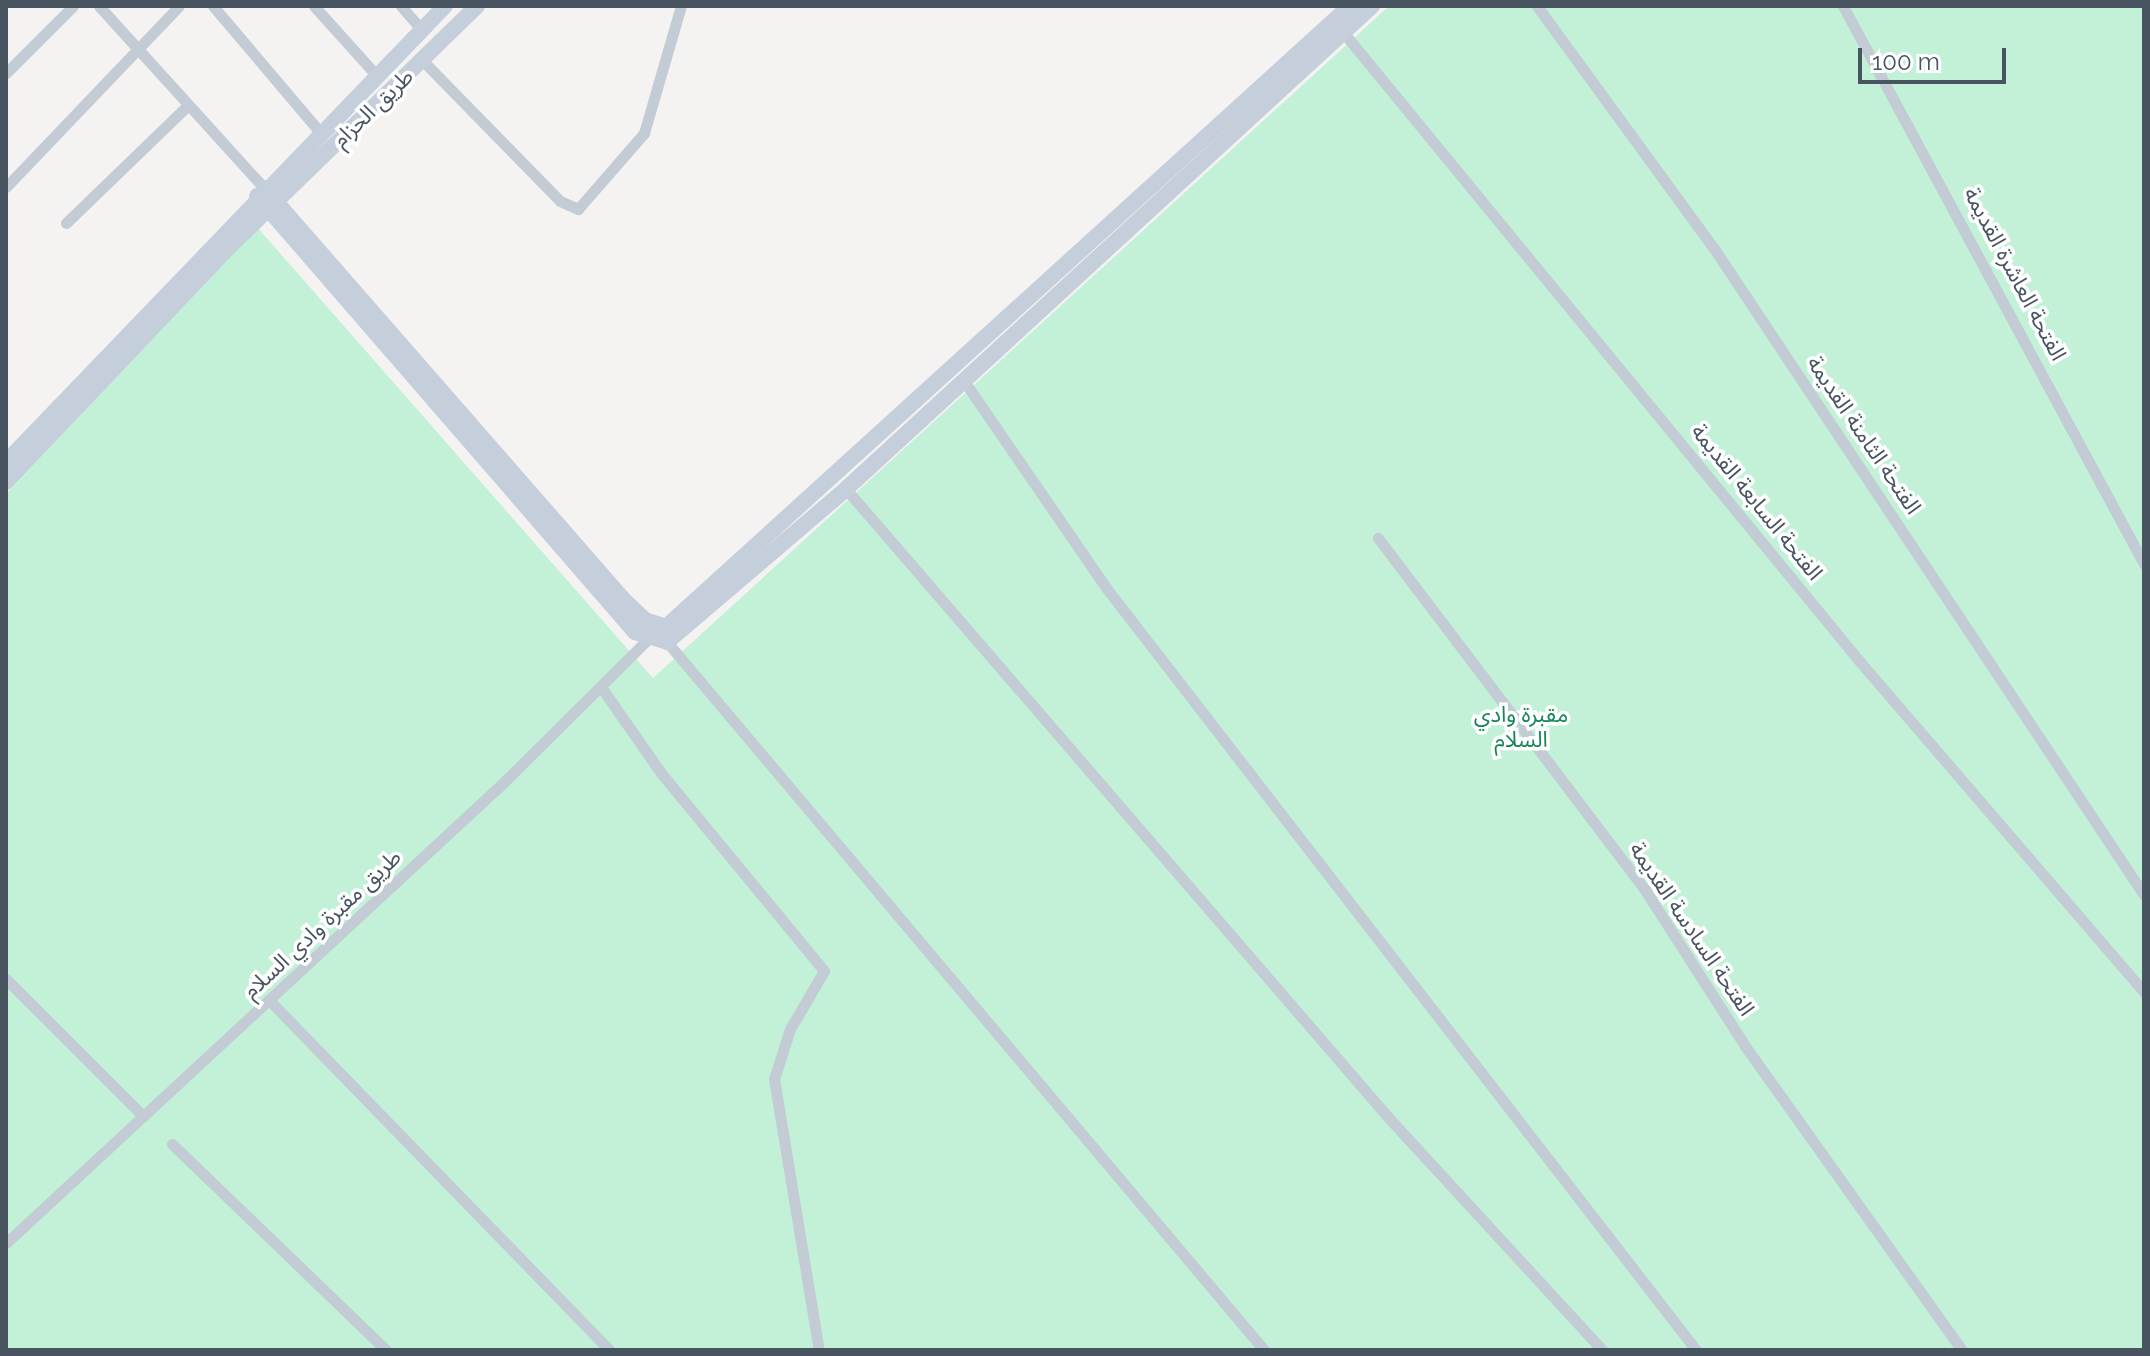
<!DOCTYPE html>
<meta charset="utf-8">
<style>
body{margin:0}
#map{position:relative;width:2150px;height:1356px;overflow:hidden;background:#f5f3f2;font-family:Raleway,"Noto Sans Arabic",sans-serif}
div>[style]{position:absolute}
.green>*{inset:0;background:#c2f1d8}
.street>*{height:11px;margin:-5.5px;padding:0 5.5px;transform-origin:5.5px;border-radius:5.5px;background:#c3cbd4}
.secondary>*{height:16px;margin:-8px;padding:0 8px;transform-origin:8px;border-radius:8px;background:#c5cedb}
span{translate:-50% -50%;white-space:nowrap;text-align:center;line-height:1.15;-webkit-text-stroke:7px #fff;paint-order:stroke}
.street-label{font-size:22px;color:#495461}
.park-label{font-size:22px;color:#168658}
.frame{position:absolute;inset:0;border:8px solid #495461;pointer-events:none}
.scale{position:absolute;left:1858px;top:48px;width:148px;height:36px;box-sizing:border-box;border:4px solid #495461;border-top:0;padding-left:10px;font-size:24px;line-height:28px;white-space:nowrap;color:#495461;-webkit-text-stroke:6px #fff;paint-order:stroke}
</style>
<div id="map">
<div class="green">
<div style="clip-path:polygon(1389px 6px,2144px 6px,2144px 1350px,6px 1350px,6px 494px,257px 227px,653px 678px)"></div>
</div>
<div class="street">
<div style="left:99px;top:6px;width:246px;rotate:47.8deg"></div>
<div style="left:213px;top:6px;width:165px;rotate:49.7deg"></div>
<div style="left:314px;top:6px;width:94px;rotate:48deg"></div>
<div style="left:401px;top:6px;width:32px;rotate:49deg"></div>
<div style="left:1537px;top:6px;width:306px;rotate:53.9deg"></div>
<div style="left:1717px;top:253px;width:771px;rotate:56.37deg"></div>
<div style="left:1843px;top:6px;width:634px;rotate:61.66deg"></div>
<div style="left:1343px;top:32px;width:816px;rotate:50.62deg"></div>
<div style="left:1861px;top:663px;width:434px;rotate:49.3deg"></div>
<div style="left:422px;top:60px;width:197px;rotate:45.6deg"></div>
<div style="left:560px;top:201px;width:20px;rotate:24deg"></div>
<div style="left:578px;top:209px;width:101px;rotate:-49deg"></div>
<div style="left:644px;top:133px;width:132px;rotate:-73.8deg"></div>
<div style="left:6px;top:73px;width:95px;rotate:-45deg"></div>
<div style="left:6px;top:187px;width:250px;rotate:-46.3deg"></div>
<div style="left:66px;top:223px;width:168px;rotate:-44deg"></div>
<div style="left:964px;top:381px;width:252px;rotate:55.5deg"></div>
<div style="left:1107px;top:589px;width:962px;rotate:52.26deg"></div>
<div style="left:846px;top:489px;width:828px;rotate:49.21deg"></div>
<div style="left:1387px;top:1116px;width:318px;rotate:47.4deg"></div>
<div style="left:1378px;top:538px;width:442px;rotate:52.8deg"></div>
<div style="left:1645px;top:890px;width:185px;rotate:57.3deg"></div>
<div style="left:1745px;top:1046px;width:374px;rotate:54.5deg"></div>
<div style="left:667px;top:642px;width:926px;rotate:49.86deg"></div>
<div style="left:601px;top:687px;width:105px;rotate:55.1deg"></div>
<div style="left:661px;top:773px;width:256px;rotate:50.5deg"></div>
<div style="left:824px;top:971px;width:67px;rotate:120.4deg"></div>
<div style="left:790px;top:1029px;width:52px;rotate:107.7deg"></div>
<div style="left:774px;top:1079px;width:275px;rotate:80.6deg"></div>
<div style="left:6px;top:979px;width:194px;rotate:45deg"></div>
<div style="left:269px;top:1000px;width:488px;rotate:45.8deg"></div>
<div style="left:172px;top:1144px;width:297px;rotate:43.9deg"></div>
<div style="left:6px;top:1243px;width:677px;rotate:-42.79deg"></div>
<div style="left:503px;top:783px;width:211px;rotate:-44.8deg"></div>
</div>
<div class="secondary">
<div style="left:264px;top:188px;width:546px;rotate:48.86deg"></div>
<div style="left:623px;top:599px;width:30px;rotate:44deg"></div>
<div style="left:645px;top:620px;width:22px;rotate:18deg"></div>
<div style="left:666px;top:627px;width:924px;rotate:-42.24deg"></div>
<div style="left:257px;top:196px;width:577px;rotate:49.08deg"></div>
<div style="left:635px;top:632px;width:34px;rotate:17deg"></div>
<div style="left:667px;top:642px;width:237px;rotate:-40.5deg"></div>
<div style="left:847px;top:488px;width:713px;rotate:-42.55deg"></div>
<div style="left:6px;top:462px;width:633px;rotate:-46.09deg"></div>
<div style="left:6px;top:482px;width:317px;rotate:-46.5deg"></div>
<div style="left:224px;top:252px;width:353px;rotate:-44.2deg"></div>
</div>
<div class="street-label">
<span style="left:373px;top:108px;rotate:-44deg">طريق الحزام</span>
<span style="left:2015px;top:274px;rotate:62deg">الفتحة العاشرة القديمة</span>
<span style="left:1864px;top:435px;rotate:56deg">الفتحة الثامنة القديمة</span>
<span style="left:1757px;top:502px;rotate:51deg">الفتحة السابعة القديمة</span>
<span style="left:322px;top:924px;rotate:-43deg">طريق مقبرة وادي السلام</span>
<span style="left:1692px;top:929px;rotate:56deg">الفتحة السادسة القديمة</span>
</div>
<div class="park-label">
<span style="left:1521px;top:727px">مقبرة وادي<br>السلام</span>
</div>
<div class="frame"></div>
<div class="scale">100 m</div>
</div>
